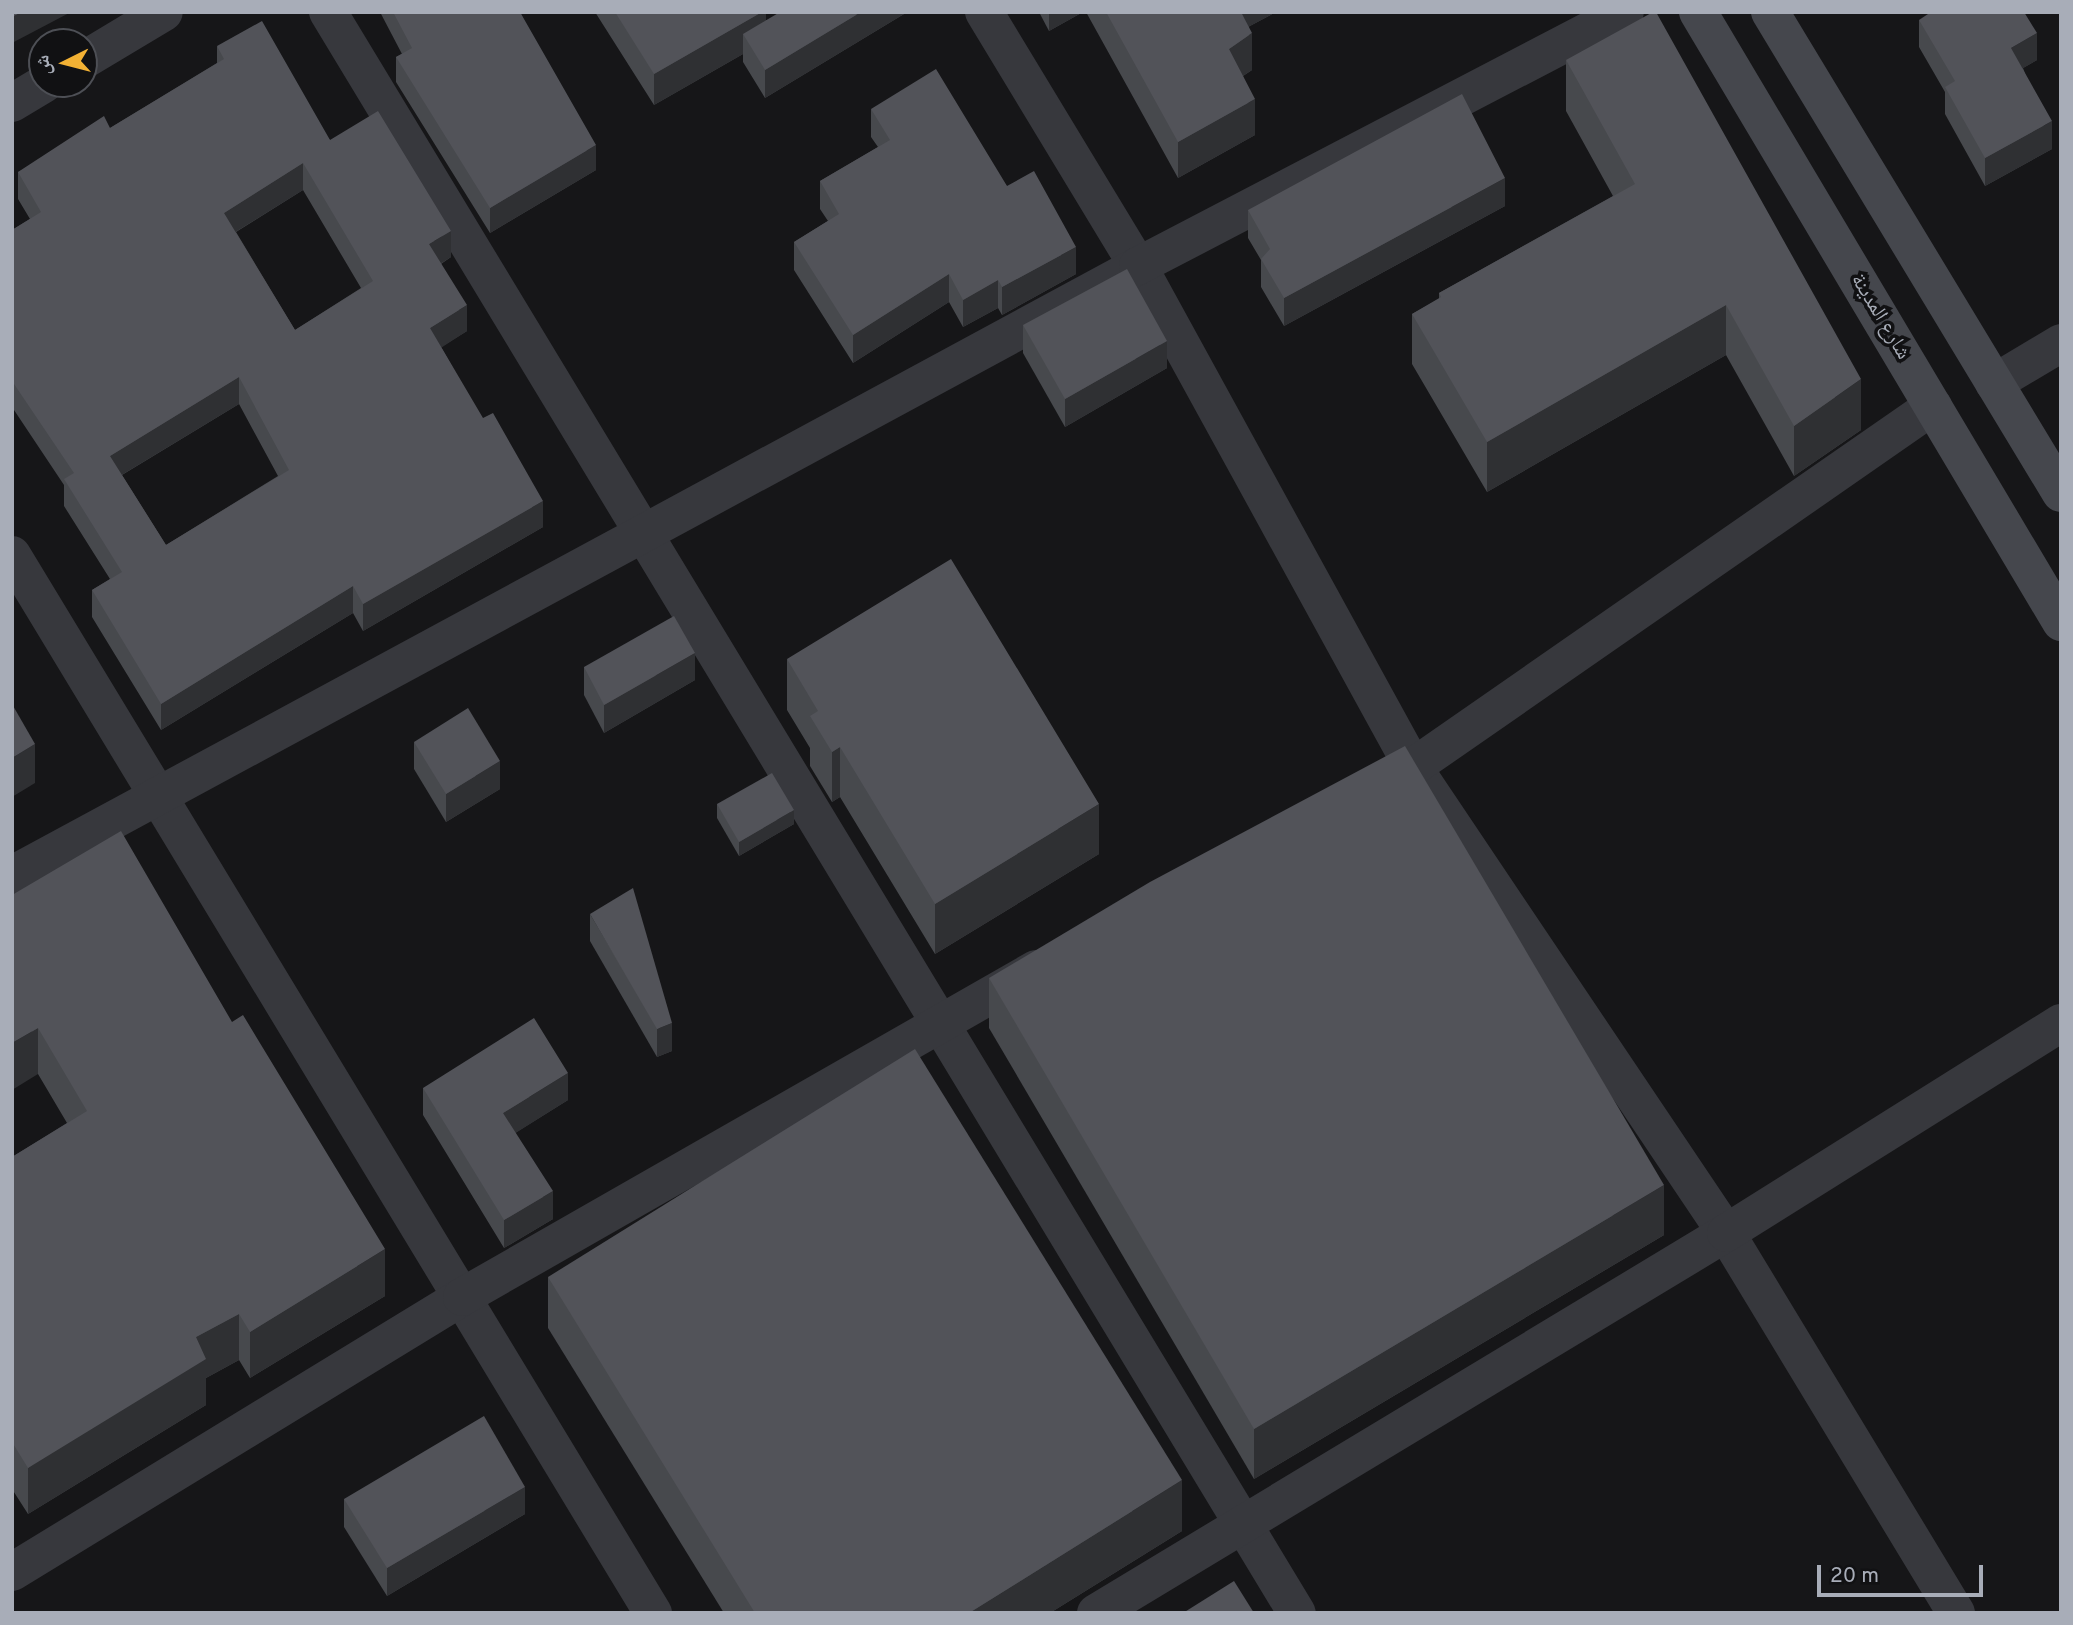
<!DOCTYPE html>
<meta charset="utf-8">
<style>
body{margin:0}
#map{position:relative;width:2073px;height:1625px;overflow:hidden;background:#161618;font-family:Overpass,"Noto Naskh Arabic",sans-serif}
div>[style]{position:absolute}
.street>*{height:38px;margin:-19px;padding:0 19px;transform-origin:19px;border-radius:19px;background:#37383d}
.secondary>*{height:38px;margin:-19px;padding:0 19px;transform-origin:19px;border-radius:19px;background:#45474d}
.wall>*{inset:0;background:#47494d}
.shaded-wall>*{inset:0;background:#2f3033}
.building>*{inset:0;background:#525359}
span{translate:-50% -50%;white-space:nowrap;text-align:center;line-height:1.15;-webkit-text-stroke:7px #111113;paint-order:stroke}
.street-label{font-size:21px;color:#a8adb8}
.frame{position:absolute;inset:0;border:14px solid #a8adb8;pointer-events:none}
.north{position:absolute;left:28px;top:28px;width:70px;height:70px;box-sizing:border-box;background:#111113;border:2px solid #4d4f55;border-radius:50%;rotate:264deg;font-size:19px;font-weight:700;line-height:28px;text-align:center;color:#a8adb8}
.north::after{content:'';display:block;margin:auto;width:24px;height:32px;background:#f2b134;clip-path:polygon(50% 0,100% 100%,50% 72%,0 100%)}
.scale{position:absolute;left:1817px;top:1565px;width:166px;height:32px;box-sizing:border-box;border:4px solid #a8adb8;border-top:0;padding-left:9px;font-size:21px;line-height:24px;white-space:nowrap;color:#a8adb8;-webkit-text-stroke:5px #111113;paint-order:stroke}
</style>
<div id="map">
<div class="street">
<div style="left:328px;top:12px;width:1871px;rotate:58.82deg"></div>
<div style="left:984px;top:12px;width:297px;rotate:58.8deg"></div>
<div style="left:1138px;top:266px;width:572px;rotate:61.24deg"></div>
<div style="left:1413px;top:767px;width:561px;rotate:56.11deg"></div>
<div style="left:1726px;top:1233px;width:444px;rotate:58.8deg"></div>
<div style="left:84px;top:60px;width:93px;rotate:-31deg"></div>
<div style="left:12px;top:103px;width:37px;rotate:-31deg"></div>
<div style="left:1994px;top:383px;width:78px;rotate:-30.8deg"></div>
<div style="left:12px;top:555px;width:1237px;rotate:58.79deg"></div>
<div style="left:1370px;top:790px;width:49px;rotate:-28.1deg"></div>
<div style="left:1413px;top:767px;width:633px;rotate:-34.77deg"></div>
<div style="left:12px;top:875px;width:1280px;rotate:-28.41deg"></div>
<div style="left:1138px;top:266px;width:549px;rotate:-27.54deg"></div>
<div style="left:12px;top:1572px;width:527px;rotate:-31.43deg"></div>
<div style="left:462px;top:1297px;width:661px;rotate:-29.74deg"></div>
<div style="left:1096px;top:1613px;width:736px;rotate:-31.1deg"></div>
<div style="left:1726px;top:1233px;width:395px;rotate:-32.1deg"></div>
</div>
<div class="secondary">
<div style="left:1698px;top:12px;width:710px;rotate:59.24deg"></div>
<div style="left:1770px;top:12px;width:562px;rotate:58.83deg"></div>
</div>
<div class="wall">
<div style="clip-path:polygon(380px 12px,520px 12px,596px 170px,490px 233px,396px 82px,396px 57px,402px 54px)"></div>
<div style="clip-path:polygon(595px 12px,766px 12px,766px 20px,904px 12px,904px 14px,765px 98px,743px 62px,743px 54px,654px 105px)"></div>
<div style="clip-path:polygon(1039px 12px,1083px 12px,1049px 31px)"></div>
<div style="clip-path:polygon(1086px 12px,1276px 12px,1248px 27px,1252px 70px,1243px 76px,1255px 135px,1178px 178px)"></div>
<div style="clip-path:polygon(1919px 20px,2037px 60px,2023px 68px,2052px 149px,1985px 186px,1945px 114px,1945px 92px,1919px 47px)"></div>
<div style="clip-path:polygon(evenodd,217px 46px,330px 140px,451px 257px,441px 264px,467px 331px,441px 347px,543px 527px,363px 631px,353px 613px,161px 730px,92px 617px,92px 590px,110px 579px,64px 506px,64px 485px,12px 407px,12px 230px,30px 219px,18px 199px,18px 172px,110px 128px,217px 63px,217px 46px,303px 190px,361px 288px,295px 330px,236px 232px,303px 190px,217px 46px,239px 404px,278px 476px,166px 545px,122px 475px,239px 404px)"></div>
<div style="clip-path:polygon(1566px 60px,1861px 430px,1794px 476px,1726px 355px,1487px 492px,1412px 364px,1412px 314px,1439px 299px,1439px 293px,1613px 196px,1566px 111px)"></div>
<div style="clip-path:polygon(871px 109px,1007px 186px,1076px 274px,1002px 315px,998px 308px,963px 327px,949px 302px,853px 363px,794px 270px,794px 242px,828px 221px,820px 209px,820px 181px,878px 147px,871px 137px)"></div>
<div style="clip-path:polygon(1505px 206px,1284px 326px,1261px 287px,1261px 260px,1248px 238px,1248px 210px)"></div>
<div style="clip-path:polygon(1023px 325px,1167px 368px,1065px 427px,1023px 353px)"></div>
<div style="clip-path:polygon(787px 659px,1099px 854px,935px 954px,840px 797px,832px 802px,810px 766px,810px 748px,787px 710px)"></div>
<div style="clip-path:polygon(584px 667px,695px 680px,604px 733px,584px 695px)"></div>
<div style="clip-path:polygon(414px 742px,500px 789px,446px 822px,414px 769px)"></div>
<div style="clip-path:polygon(717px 804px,794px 824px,739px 856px,717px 818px)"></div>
<div style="clip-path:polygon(12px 895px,385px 1296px,250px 1378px,239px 1360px,206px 1378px,206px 1405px,28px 1514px,12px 1489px,12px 1157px,67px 1123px,38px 1074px)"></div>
<div style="clip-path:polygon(590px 914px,672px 1051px,657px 1057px,590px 941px)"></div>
<div style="clip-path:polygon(989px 978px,1664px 1235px,1254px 1479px,989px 1028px)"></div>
<div style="clip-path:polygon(423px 1088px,568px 1100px,515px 1133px,553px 1219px,504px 1248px,423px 1115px)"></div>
<div style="clip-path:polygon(548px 1277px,1182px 1531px,1050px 1613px,724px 1613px,548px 1328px)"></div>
<div style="clip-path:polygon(344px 1499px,525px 1514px,387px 1596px,344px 1527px)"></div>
</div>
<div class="shaded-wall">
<div style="clip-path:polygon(22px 12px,71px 12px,12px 43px,12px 17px)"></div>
<div style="clip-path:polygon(762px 12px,766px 12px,766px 40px,743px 34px,743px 54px,654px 105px,654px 74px)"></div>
<div style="clip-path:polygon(861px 12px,904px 12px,904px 14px,765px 98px,765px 70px)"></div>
<div style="clip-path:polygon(1049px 12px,1083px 12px,1049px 31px)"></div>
<div style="clip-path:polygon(1233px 12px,1276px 12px,1233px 35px)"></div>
<div style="clip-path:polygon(1252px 33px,1252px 70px,1229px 85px,1229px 49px)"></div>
<div style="clip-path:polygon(2037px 33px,2037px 60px,2011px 75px,2011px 48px)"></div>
<div style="clip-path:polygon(1255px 99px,1255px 135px,1178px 178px,1178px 142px)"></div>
<div style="clip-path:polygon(2052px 121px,2052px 149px,1985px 186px,1985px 158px)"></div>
<div style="clip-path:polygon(596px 145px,596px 170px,490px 233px,490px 208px)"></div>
<div style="clip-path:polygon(303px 163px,303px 190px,224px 239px,224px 213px)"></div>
<div style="clip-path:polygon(1505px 178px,1505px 206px,1284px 326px,1284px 298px)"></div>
<div style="clip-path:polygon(451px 231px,451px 257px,429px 271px,429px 244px)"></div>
<div style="clip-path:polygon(1076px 247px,1076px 274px,1002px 315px,1002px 287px)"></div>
<div style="clip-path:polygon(949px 274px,949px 302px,853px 363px,853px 335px)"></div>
<div style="clip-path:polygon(998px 280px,998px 308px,963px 327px,963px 300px)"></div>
<div style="clip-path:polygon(467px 305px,467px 331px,430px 355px,430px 328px)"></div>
<div style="clip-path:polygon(1726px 305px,1726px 355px,1487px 492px,1487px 442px)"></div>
<div style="clip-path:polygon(1167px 341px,1167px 368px,1065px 427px,1065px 399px)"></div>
<div style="clip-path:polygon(239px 377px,239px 404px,110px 482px,110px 456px)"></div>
<div style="clip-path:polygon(1861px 379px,1861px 430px,1794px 476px,1794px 426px)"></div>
<div style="clip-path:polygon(543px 501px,543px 527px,363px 631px,363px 604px)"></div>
<div style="clip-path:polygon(353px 586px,353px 613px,161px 730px,161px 704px)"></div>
<div style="clip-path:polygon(695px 653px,695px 680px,604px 733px,604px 705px)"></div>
<div style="clip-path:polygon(35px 744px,35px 783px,12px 797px,12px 758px)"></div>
<div style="clip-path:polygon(840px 747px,840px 797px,832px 802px,832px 752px)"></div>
<div style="clip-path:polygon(500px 761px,500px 789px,446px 822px,446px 794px)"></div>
<div style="clip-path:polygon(1099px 804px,1099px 854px,935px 954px,935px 904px)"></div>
<div style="clip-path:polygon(794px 810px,794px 824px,739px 856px,739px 842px)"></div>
<div style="clip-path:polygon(672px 1023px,672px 1051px,657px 1057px,657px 1029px)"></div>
<div style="clip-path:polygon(38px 1028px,38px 1074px,12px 1090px,12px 1043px)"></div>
<div style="clip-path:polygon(568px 1073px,568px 1100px,503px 1141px,503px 1113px)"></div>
<div style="clip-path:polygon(1664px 1185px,1664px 1235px,1254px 1479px,1254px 1429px)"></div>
<div style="clip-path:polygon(553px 1191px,553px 1219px,504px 1248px,504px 1220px)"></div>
<div style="clip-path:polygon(385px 1249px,385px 1296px,250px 1378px,250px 1332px)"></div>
<div style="clip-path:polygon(239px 1314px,239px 1360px,206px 1378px,206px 1405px,28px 1514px,28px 1468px,196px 1337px)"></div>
<div style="clip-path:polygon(1182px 1480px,1182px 1531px,1050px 1613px,969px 1613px)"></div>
<div style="clip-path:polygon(525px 1487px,525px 1514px,387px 1596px,387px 1568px)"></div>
</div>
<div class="building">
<div style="clip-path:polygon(12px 12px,22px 12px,12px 17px)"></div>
<div style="clip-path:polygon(393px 12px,520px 12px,596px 145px,490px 208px,396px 57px,412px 48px)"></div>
<div style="clip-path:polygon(615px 12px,762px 12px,654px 74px)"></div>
<div style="clip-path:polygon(780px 12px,861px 12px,765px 70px,743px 34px)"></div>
<div style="clip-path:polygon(1106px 12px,1241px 12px,1252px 33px,1229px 49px,1255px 99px,1178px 142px)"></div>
<div style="clip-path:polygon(1653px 12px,1656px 12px,1861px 379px,1794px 426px,1726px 305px,1487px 442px,1412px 314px,1441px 297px,1439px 293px,1635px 184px,1566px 60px)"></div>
<div style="clip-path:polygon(1931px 12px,2024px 12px,2037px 33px,2011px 48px,2052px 121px,1985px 158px,1945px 87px,1955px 81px,1919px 20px)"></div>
<div style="clip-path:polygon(evenodd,262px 21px,330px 140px,378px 111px,451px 231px,429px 244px,467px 305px,430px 328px,483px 418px,493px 413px,543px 501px,363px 604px,353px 586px,161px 704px,92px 590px,122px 572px,64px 479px,74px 473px,12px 381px,12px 230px,41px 212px,18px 172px,104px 116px,110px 128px,224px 59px,217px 46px,262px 21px,303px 163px,373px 281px,295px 330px,224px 213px,303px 163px,262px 21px,239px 377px,289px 470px,166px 545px,110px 456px,239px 377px)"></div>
<div style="clip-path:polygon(936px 69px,1007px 186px,1034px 171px,1076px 247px,1002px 287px,998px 280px,963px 300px,949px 274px,853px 335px,794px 242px,839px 214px,820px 181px,890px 140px,871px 109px)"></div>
<div style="clip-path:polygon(1462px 94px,1505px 178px,1284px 298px,1261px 259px,1270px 249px,1248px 210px)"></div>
<div style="clip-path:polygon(1127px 269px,1167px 341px,1065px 399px,1023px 325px)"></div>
<div style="clip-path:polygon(951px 559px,1099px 804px,935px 904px,840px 747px,832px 752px,810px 716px,818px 711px,787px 659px)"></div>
<div style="clip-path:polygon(674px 616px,695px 653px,604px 705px,584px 667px)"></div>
<div style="clip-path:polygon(12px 704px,35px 744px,12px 758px)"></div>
<div style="clip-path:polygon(468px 708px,500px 761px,446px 794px,414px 742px)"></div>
<div style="clip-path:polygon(1405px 746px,1664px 1185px,1254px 1429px,989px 978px,1150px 882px)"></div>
<div style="clip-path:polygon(772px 773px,794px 810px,739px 842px,717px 804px)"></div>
<div style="clip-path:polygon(121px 831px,232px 1022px,243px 1015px,385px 1249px,250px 1332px,239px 1314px,196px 1337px,206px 1359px,28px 1468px,12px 1442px,12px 1157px,87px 1111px,38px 1028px,12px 1043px,12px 895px)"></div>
<div style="clip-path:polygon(633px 888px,672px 1023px,657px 1029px,590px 914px)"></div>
<div style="clip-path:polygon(534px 1018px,568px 1073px,503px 1113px,553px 1191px,504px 1220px,423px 1088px)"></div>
<div style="clip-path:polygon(915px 1049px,1182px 1480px,969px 1613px,755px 1613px,548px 1277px)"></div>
<div style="clip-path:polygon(484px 1416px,525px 1487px,387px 1568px,344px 1499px)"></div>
<div style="clip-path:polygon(1234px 1581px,1254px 1613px,1183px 1613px)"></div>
</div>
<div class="street-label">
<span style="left:1880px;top:317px;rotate:59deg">شارع المدينة</span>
</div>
<div class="frame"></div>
<div class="north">ش</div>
<div class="scale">20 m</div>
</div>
